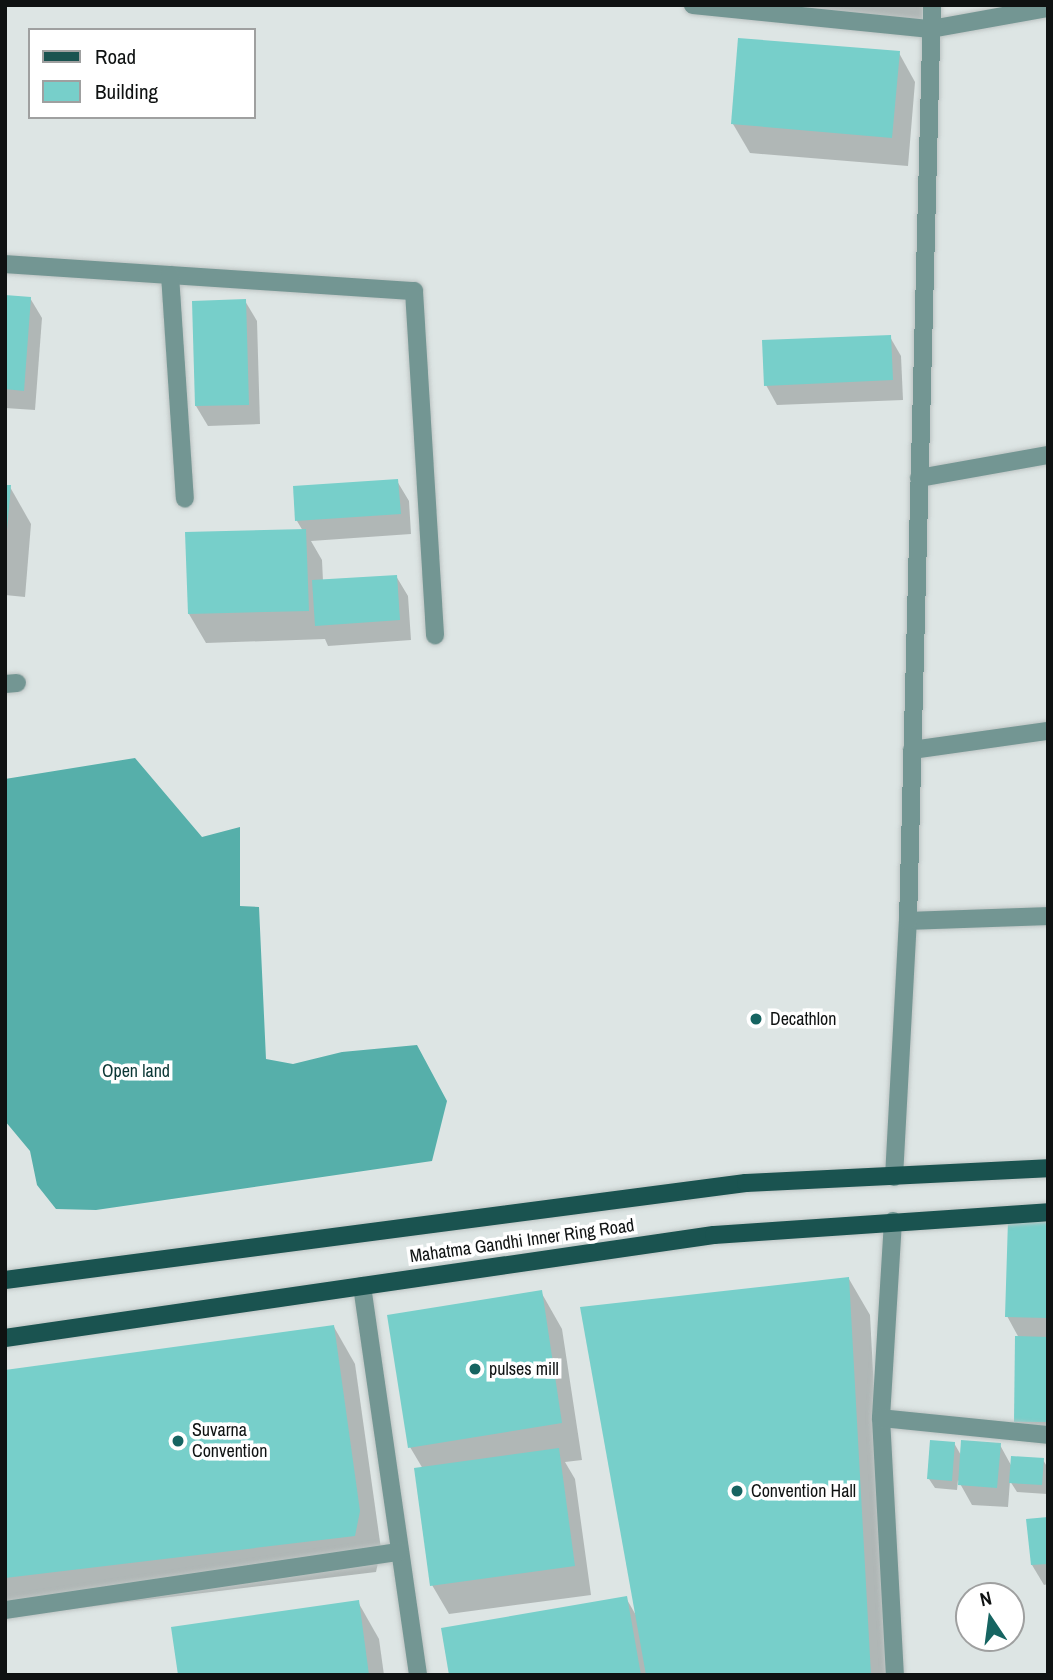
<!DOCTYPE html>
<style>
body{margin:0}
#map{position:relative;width:1053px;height:1680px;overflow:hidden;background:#dde5e4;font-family:"Archivo Narrow",sans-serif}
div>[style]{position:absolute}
.forest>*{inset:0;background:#56afaa}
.shadow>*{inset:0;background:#0003}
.building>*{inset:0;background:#77cfca}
.roads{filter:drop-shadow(0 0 2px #bcc3c2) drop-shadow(0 0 2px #bcc3c2)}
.minor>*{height:18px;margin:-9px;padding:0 9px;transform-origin:9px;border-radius:9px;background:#739693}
.primary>*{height:18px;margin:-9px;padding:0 9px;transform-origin:9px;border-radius:9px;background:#1a5350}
.dots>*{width:19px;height:19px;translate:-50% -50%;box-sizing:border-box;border:4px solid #fff;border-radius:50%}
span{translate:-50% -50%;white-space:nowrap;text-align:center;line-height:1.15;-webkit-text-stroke:7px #fff;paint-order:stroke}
.poi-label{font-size:18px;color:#0f1212}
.left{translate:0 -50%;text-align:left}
.park-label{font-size:18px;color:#0b3735}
.street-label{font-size:18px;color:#0f1212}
.frame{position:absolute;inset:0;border:7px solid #0f1212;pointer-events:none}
.legend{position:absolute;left:28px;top:28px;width:228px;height:91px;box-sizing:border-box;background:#fff;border:2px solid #9fa0a0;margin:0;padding:9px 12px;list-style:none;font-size:21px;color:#0f1212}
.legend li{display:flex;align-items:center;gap:14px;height:35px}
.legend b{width:35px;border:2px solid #9fa0a0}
.north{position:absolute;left:955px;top:1582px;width:70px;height:70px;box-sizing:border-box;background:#fff;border:2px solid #9fa0a0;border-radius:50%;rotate:347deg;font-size:19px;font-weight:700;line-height:28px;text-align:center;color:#0f1212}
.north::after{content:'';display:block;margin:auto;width:24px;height:32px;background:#166461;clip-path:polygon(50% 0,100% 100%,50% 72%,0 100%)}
</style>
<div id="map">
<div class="forest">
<div style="clip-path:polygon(135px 758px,202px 837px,240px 827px,240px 906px,259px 907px,266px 1059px,293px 1064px,342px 1052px,417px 1045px,447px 1101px,432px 1161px,96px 1210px,56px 1209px,37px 1185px,30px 1151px,5px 1121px,5px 779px)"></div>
</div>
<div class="shadow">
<div style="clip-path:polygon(791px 5px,923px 5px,922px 21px,798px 17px)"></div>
<div style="clip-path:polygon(899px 53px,915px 82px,908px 166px,750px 153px,733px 124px)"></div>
<div style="clip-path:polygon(5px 297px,30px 298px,42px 318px,35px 410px,5px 408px)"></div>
<div style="clip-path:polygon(245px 301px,257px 321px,260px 424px,208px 426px,196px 406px)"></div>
<div style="clip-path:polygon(890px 337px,901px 356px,903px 400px,777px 405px,766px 385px)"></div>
<div style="clip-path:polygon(397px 481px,409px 501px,411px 534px,311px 541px,322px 560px,323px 581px,396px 576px,408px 596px,411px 640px,328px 646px,325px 639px,206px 643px,189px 614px,187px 534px,303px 531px,297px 521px,295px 487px)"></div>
<div style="clip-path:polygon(5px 487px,10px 487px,31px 524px,25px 597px,5px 595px)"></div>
<div style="clip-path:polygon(1048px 1223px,1048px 1442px,1027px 1442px,1015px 1422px,1019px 1338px,1007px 1316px)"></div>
<div style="clip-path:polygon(849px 1279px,870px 1315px,889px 1675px,451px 1675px,626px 1598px,637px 1617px)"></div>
<div style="clip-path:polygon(541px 1292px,562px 1329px,582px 1460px,565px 1462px,575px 1479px,591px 1595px,449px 1614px,432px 1585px,423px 1469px,410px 1447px)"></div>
<div style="clip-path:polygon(334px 1327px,355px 1364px,381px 1549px,376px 1572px,5px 1617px,5px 1372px)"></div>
<div style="clip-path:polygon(954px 1443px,962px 1457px,1000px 1445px,1012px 1467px,1043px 1460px,1048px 1468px,1047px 1494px,1017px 1492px,1010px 1481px,1008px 1507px,972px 1505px,958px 1480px,957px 1490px,935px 1488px,929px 1479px)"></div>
<div style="clip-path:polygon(1048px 1519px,1048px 1584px,1044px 1585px,1032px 1565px)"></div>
<div style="clip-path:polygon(358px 1602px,379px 1639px,384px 1675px,180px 1675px)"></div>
</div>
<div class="building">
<div style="clip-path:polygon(738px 38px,900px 51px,892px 138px,731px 124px)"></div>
<div style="clip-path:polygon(5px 295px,31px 297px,24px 391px,5px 389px)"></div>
<div style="clip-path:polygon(246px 299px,249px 405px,195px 406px,192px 301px)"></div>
<div style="clip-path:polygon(891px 335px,893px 380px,764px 386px,762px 340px)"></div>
<div style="clip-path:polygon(398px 479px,401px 514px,295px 521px,293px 486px)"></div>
<div style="clip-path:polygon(5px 485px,11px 485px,7px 530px,5px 530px)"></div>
<div style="clip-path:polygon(306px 529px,309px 611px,188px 614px,185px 532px)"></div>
<div style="clip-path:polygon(397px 575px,400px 620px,315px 626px,312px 580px)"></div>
<div style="clip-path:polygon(1008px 1220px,1048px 1222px,1048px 1318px,1005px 1317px)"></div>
<div style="clip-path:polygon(849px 1277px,871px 1675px,646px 1675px,580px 1307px)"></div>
<div style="clip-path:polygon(542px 1290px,562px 1423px,408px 1448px,387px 1315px)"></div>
<div style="clip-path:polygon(334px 1325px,360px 1511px,355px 1536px,5px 1578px,5px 1370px)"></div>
<div style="clip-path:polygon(1015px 1336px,1048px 1337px,1048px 1422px,1014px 1422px)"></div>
<div style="clip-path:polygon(930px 1440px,955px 1442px,952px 1481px,927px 1479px)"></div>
<div style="clip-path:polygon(961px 1440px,1001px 1443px,997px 1488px,958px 1485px)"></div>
<div style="clip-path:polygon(559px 1448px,575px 1566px,430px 1586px,414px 1468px)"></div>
<div style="clip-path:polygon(1011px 1456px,1044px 1458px,1042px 1485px,1009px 1483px)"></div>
<div style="clip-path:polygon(1048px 1517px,1048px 1564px,1031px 1565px,1026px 1519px)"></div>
<div style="clip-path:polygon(627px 1596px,641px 1675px,449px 1675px,441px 1628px)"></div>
<div style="clip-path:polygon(359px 1600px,369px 1675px,178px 1675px,171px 1627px)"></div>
</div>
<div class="roads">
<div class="minor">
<div style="left:693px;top:5px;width:239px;rotate:5.8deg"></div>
<div style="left:931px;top:29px;width:119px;rotate:-10.2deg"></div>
<div style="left:5px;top:264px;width:410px;rotate:3.8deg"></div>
<div style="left:414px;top:291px;width:345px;rotate:86.5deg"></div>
<div style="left:170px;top:275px;width:224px;rotate:86.2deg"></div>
<div style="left:919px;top:478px;width:131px;rotate:-10.1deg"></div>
<div style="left:5px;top:684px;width:12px;rotate:-5deg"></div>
<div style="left:912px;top:750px;width:137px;rotate:-8deg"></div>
<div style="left:908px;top:921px;width:140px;rotate:-2deg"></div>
<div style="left:894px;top:1177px;width:256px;rotate:-86.9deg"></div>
<div style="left:908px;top:921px;width:916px;rotate:-88.5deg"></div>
<div style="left:893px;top:1221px;width:197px;rotate:93.5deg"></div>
<div style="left:881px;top:1418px;width:257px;rotate:86.9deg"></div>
<div style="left:362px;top:1286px;width:393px;rotate:81.8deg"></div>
<div style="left:881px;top:1418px;width:168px;rotate:5.8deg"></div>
<div style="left:5px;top:1610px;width:399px;rotate:-8.4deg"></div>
</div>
<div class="primary">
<div style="left:5px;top:1280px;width:747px;rotate:-7.46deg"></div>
<div style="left:746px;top:1183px;width:302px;rotate:-2.8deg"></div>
<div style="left:5px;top:1338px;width:716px;rotate:-8.27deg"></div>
<div style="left:714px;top:1235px;width:335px;rotate:-3.9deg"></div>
</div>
</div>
<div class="dots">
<div style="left:756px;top:1019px;background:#166461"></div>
<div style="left:475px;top:1369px;background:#166461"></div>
<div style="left:178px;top:1441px;background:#166461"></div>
<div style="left:737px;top:1491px;background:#166461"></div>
</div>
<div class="poi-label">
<span class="left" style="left:770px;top:1019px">Decathlon</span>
<span class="left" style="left:489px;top:1369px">pulses mill</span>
<span class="left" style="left:192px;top:1441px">Suvarna<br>Convention</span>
<span class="left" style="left:751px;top:1491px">Convention Hall</span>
</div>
<div class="park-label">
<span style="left:136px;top:1071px">Open land</span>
</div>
<div class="street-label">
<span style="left:522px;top:1241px;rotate:-8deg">Mahatma Gandhi Inner Ring Road</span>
</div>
<div class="frame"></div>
<ul class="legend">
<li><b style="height:9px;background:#1a5350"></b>Road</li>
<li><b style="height:19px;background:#77cfca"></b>Building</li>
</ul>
<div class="north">N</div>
</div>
